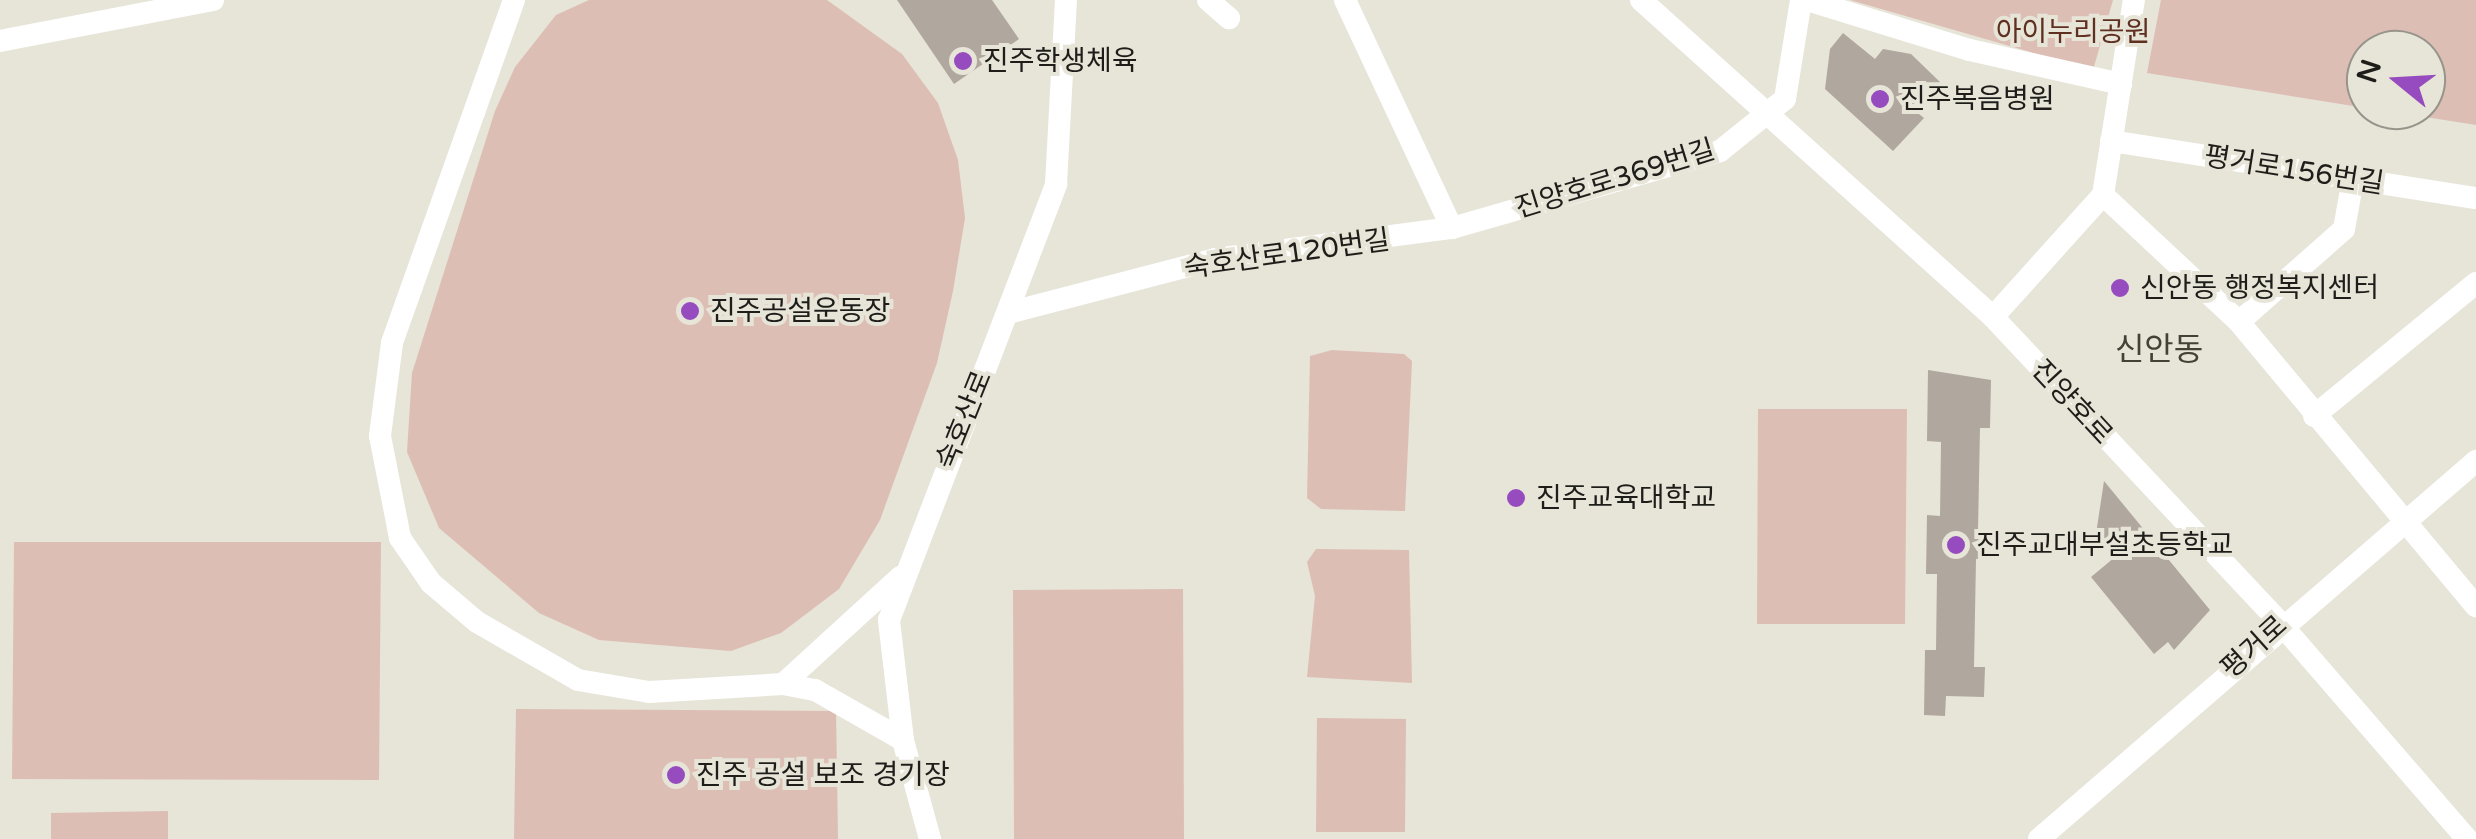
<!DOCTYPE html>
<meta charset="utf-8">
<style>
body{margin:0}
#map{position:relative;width:2476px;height:839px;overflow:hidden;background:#e7e4d8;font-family:"Varela Round","Noto Sans KR",sans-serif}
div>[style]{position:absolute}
.green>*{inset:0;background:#ddbeb4}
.building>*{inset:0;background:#b0a79e}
.minor>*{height:22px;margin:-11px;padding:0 11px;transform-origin:11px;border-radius:11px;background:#fff}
.dots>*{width:28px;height:28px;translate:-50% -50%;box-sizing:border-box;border:5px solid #e7e4d8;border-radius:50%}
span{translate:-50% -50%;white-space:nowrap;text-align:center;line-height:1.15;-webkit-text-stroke:8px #e7e4d8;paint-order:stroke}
.park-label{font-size:28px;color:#5f2f20}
.poi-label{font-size:28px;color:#1e1d19}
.left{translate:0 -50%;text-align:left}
.street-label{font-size:28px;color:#1e1d19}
.quarter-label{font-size:32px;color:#444137}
.north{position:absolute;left:2346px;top:30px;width:100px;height:100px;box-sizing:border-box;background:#e7e4d8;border:2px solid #97948c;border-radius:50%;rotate:288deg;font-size:28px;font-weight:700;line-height:40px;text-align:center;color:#1e1d19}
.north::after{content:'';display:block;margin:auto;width:35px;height:45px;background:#964cbe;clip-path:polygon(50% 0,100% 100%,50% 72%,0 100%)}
</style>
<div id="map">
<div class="green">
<div style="clip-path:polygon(589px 0,827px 0,902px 54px,938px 103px,958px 160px,965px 218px,953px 291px,937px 363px,880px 520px,839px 589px,781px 633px,731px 651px,599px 640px,539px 613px,439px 528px,407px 452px,412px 373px,495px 111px,515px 67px,556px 15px)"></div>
<div style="clip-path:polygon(1850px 0,2113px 0,2093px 70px)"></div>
<div style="clip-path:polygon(2161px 0,2476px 0,2476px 125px,2381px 110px,2426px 110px,2426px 50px,2366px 50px,2366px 108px,2147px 73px)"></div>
<div style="clip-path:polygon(1332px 350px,1404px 354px,1412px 361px,1405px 511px,1321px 509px,1307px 498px,1310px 356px)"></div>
<div style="clip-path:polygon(1758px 409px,1907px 409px,1905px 624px,1757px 624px)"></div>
<div style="clip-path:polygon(14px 542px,381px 542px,379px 780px,12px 779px)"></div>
<div style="clip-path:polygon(1316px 549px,1409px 550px,1412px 683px,1307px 677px,1315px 596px,1307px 562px)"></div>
<div style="clip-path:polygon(1183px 589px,1184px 839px,1014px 839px,1013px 590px)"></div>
<div style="clip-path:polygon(516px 709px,836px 711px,838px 839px,514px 839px)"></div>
<div style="clip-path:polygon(1317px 718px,1406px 719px,1405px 832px,1316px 832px)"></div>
<div style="clip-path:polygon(168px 811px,168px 839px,51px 839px,51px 813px)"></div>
</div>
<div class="building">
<div style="clip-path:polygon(897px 0,992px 0,1019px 39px,954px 84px)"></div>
<div style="clip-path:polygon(1843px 33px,1875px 59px,1883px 49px,1911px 54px,1940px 82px,1914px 110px,1924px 118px,1893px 151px,1825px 89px,1830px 49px)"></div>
<div style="clip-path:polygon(1928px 370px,1991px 380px,1990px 428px,1980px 428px,1978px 531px,1986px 531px,1985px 559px,1976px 559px,1974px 667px,1985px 667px,1984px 697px,1946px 696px,1945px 716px,1924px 715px,1925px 650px,1936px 650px,1937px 574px,1926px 574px,1927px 515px,1940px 516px,1941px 442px,1927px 441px)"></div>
<div style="clip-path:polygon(2104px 481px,2210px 610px,2174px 650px,2168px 642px,2154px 654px,2091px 577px,2115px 557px,2096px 534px)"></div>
</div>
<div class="minor">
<div style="left:514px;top:0;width:364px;rotate:109.6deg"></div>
<div style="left:392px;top:343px;width:94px;rotate:97.4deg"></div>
<div style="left:380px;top:436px;width:104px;rotate:78.9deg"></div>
<div style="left:400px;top:538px;width:55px;rotate:55.4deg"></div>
<div style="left:431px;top:583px;width:60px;rotate:40.3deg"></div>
<div style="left:477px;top:622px;width:116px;rotate:29.9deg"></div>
<div style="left:578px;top:680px;width:72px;rotate:9.6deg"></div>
<div style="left:649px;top:692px;width:134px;rotate:-3.4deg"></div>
<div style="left:783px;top:684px;width:33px;rotate:11deg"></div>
<div style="left:815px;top:690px;width:101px;rotate:29.6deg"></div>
<div style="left:1208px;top:0;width:28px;rotate:41deg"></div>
<div style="left:1345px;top:0;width:252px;rotate:64.9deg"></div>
<div style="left:1641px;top:0;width:474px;rotate:42deg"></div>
<div style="left:1993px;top:317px;width:420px;rotate:46.8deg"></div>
<div style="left:2280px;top:623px;width:286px;rotate:49.1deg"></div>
<div style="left:1807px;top:0;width:170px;rotate:17.1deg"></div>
<div style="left:1970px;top:50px;width:155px;rotate:12.7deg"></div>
<div style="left:0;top:41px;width:217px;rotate:-10.9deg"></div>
<div style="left:2111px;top:141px;width:369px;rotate:8.9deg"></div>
<div style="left:2103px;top:195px;width:186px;rotate:43deg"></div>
<div style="left:2239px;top:322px;width:370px;rotate:50.2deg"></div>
<div style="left:1008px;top:313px;width:214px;rotate:-14.6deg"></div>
<div style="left:1215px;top:259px;width:239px;rotate:-7.5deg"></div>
<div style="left:1452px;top:228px;width:279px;rotate:-16deg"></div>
<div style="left:1720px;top:151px;width:83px;rotate:-38.7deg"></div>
<div style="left:1785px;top:99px;width:100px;rotate:-80.8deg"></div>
<div style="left:1993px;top:317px;width:164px;rotate:-48deg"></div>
<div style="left:2103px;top:195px;width:197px;rotate:-81deg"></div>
<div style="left:2239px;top:322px;width:140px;rotate:-41.5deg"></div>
<div style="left:2344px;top:229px;width:51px;rotate:-79.8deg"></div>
<div style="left:2314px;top:416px;width:210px;rotate:-39.4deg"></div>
<div style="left:783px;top:684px;width:159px;rotate:-42.4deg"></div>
<div style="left:930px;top:839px;width:103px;rotate:-105.3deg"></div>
<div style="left:903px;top:740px;width:121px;rotate:-96.7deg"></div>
<div style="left:889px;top:620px;width:467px;rotate:-69deg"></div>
<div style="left:1056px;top:184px;width:184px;rotate:-86.9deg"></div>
<div style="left:2039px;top:839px;width:578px;rotate:-40.86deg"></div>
</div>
<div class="dots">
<div style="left:963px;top:61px;background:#964cbe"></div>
<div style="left:1880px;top:99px;background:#964cbe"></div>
<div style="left:2120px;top:288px;background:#964cbe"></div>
<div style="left:690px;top:311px;background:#964cbe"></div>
<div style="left:1516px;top:498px;background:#964cbe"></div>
<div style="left:1956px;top:545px;background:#964cbe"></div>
<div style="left:676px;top:775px;background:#964cbe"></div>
</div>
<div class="park-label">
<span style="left:2073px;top:32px">아이누리공원</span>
</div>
<div class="poi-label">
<span class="left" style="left:983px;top:61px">진주학생체육</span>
<span class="left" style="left:1900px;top:99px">진주복음병원</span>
<span class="left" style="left:2140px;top:288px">신안동 행정복지센터</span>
<span class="left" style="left:710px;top:311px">진주공설운동장</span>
<span class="left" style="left:1536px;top:498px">진주교육대학교</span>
<span class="left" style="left:1976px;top:545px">진주교대부설초등학교</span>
<span class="left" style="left:696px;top:775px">진주 공설 보조 경기장</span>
</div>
<div class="street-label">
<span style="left:2294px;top:170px;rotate:9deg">평거로156번길</span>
<span style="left:1615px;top:179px;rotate:-17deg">진양호로369번길</span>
<span style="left:1287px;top:254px;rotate:-8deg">숙호산로120번길</span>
<span style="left:2072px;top:402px;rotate:47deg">진양호로</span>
<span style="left:964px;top:420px;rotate:-68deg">숙호산로</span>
<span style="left:2254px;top:647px;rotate:-42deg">평거로</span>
</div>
<div class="quarter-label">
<span style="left:2159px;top:350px">신안동</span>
</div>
<div class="north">N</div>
</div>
